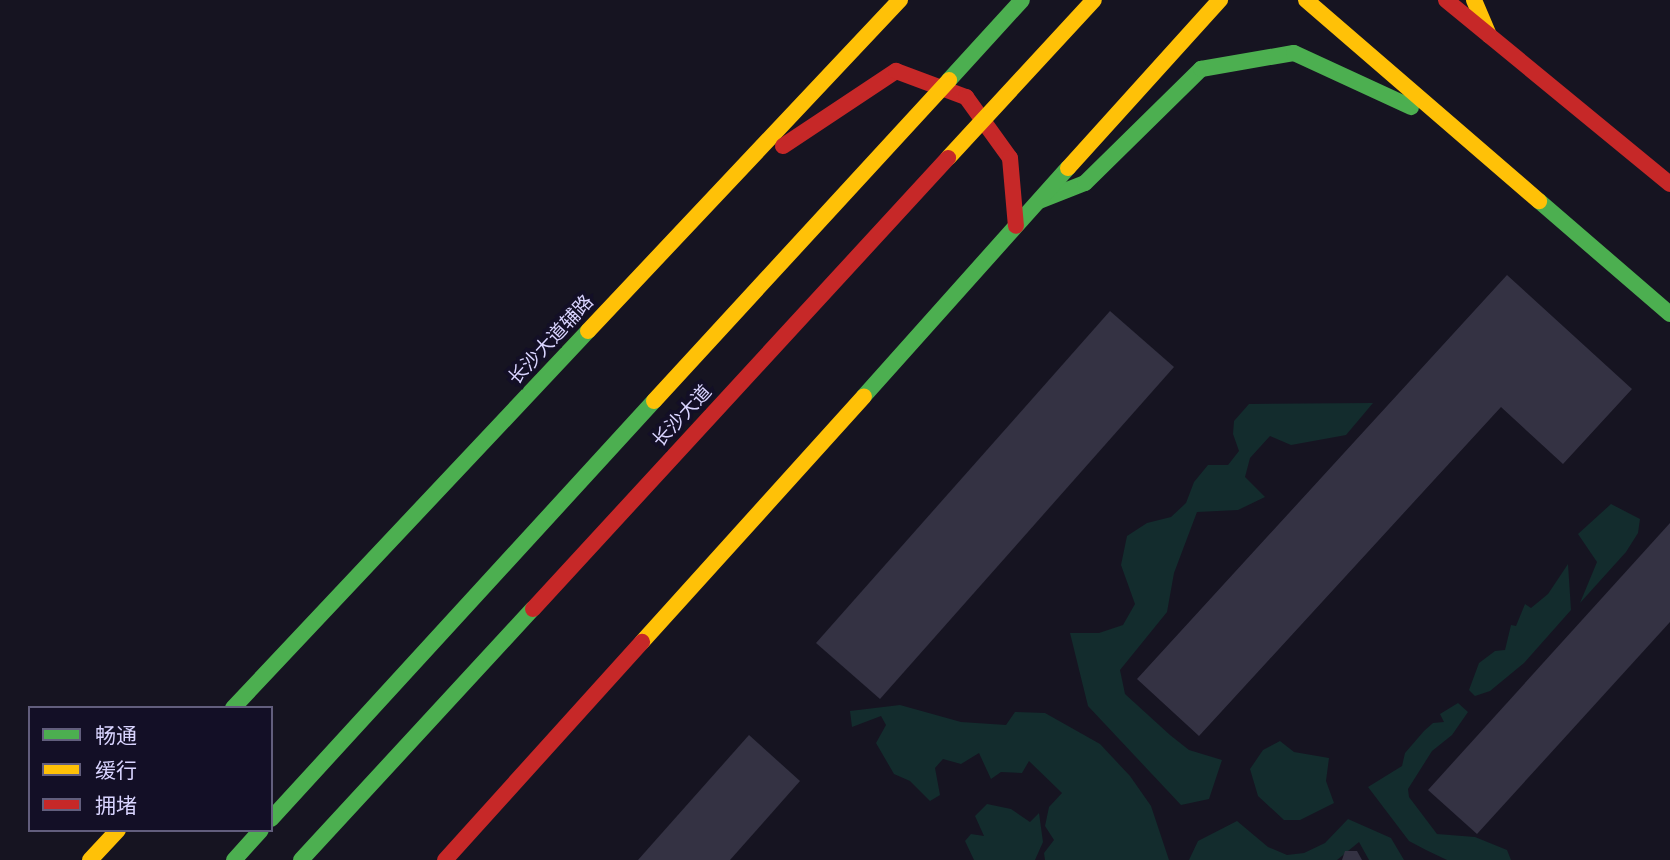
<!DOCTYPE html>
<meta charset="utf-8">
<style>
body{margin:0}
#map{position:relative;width:1670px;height:860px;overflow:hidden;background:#161421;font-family:"Archivo Narrow","Noto Sans SC",sans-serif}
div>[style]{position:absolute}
.green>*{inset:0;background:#132c2d}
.building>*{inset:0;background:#343243}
.fast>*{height:16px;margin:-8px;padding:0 8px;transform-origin:8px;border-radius:8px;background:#4caf50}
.slow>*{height:16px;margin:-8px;padding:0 8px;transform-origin:8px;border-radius:8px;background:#ffc107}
.jam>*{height:16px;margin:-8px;padding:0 8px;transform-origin:8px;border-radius:8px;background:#c62828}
.fast-bridge>*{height:16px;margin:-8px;padding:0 8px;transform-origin:8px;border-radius:8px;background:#4caf50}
.slow-bridge>*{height:16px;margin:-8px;padding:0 8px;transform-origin:8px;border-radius:8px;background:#ffc107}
.jam-bridge>*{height:16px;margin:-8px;padding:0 8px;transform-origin:8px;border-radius:8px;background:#c62828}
span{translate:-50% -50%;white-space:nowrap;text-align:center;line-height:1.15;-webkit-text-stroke:7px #130f26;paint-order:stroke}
.street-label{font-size:19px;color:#d9d4ff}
.legend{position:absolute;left:28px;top:706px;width:245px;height:126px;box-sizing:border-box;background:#130f26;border:2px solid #625e7d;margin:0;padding:9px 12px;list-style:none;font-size:21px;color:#d9d4ff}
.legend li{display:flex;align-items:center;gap:14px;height:35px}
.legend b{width:35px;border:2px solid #625e7d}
</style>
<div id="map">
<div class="green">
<div style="clip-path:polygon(1373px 403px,1346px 435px,1291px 445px,1270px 436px,1250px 458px,1245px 477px,1265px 497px,1238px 510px,1197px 512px,1174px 573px,1167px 612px,1120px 670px,1125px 694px,1170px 735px,1189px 750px,1222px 760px,1209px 799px,1181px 805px,1088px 706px,1070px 633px,1099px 633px,1123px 625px,1135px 604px,1121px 565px,1127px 536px,1147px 523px,1171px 517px,1186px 503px,1194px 482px,1208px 465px,1228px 465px,1239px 451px,1233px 434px,1234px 421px,1249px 404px)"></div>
<div style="clip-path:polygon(1611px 504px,1640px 519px,1638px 533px,1626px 552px,1580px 603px,1597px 562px,1578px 534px)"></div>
<div style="clip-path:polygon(1568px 564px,1571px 610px,1524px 663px,1490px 691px,1475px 696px,1469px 690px,1479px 663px,1495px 651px,1505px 650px,1511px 625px,1516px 626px,1525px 604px,1531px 608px,1548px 594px)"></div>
<div style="clip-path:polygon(1458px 703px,1468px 712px,1452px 735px,1432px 751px,1408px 789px,1409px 797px,1437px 834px,1475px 837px,1507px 850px,1511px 860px,1447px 860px,1426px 850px,1409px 841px,1368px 787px,1402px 766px,1405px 753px,1424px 731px,1433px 723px,1444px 722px,1440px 714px)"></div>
<div style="clip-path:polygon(900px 705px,961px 722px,1006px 725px,1015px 712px,1045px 713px,1100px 744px,1130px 776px,1151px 806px,1169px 860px,1045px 860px,1044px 853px,1054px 840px,1045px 826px,1049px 807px,1062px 793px,1029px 761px,1022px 773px,1001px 772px,991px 779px,979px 753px,961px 764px,943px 759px,935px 768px,940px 795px,930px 801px,910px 781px,894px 774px,876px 743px,886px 725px,881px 716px,852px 727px,850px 711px)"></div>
<div style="clip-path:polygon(1280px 741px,1294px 752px,1329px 758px,1326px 781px,1334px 803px,1300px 820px,1284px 820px,1258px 796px,1250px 769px,1263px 750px)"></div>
<div style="clip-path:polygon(987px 804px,1011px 809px,1030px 822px,1039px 813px,1043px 842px,1035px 860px,974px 860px,965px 841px,971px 834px,984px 836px,975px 816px)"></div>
<div style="clip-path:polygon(1348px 819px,1391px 838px,1404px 860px,1369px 860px,1359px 842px,1337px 860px,1189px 860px,1198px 841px,1237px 821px,1268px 847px,1287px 855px,1304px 853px,1325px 843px)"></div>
</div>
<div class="building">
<div style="clip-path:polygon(1507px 275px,1632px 389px,1563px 464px,1501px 407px,1199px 736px,1137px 679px)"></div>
<div style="clip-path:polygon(1110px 311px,1174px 367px,880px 699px,816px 643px)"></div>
<div style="clip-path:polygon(1670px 523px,1670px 622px,1477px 834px,1428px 790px)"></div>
<div style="clip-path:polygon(749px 735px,800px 781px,730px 860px,638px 860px)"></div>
<div style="clip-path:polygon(1345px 851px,1357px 851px,1362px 860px,1342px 860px)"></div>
</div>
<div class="fast">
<div style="left:1039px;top:201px;width:49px;rotate:-21.4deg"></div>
<div style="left:1085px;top:183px;width:163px;rotate:-44.5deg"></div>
<div style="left:1201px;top:69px;width:94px;rotate:-9.8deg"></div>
<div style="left:1294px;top:53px;width:129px;rotate:24.8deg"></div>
<div style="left:1539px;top:201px;width:173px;rotate:40.8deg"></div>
<div style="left:864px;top:396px;width:306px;rotate:-48.2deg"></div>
<div style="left:233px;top:708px;width:518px;rotate:-46.72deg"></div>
<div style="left:234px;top:860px;width:40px;rotate:-48deg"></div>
</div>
<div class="slow">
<div style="left:1306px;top:0;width:308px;rotate:40.8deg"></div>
<div style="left:1474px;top:0;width:38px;rotate:67deg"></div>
<div style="left:1068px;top:168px;width:227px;rotate:-47.9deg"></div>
<div style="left:588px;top:331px;width:455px;rotate:-46.7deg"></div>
<div style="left:642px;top:642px;width:331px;rotate:-47.9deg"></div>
<div style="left:90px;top:860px;width:41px;rotate:-47deg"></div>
</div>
<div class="jam">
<div style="left:1446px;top:0;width:290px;rotate:39.4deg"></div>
<div style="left:783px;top:146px;width:136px;rotate:-33.6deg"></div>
<div style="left:896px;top:71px;width:75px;rotate:20.4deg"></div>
<div style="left:966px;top:97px;width:75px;rotate:54.2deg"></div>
<div style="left:1010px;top:158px;width:68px;rotate:85deg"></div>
<div style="left:445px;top:860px;width:294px;rotate:-47.9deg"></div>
</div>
<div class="fast-bridge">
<div style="left:949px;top:80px;width:108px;rotate:-47.6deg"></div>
<div style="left:271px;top:819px;width:567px;rotate:-47.5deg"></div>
<div style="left:301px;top:860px;width:342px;rotate:-47.3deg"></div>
</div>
<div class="slow-bridge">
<div style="left:948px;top:158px;width:215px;rotate:-47.3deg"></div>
<div style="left:654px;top:401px;width:436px;rotate:-47.4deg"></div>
</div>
<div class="jam-bridge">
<div style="left:533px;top:609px;width:613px;rotate:-47.38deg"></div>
</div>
<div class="street-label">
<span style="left:551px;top:340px;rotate:-47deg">长沙大道辅路</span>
<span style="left:682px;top:416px;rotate:-47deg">长沙大道</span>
</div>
<ul class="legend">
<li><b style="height:9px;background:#4caf50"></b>畅通</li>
<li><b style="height:9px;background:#ffc107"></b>缓行</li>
<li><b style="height:9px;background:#c62828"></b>拥堵</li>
</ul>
</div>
